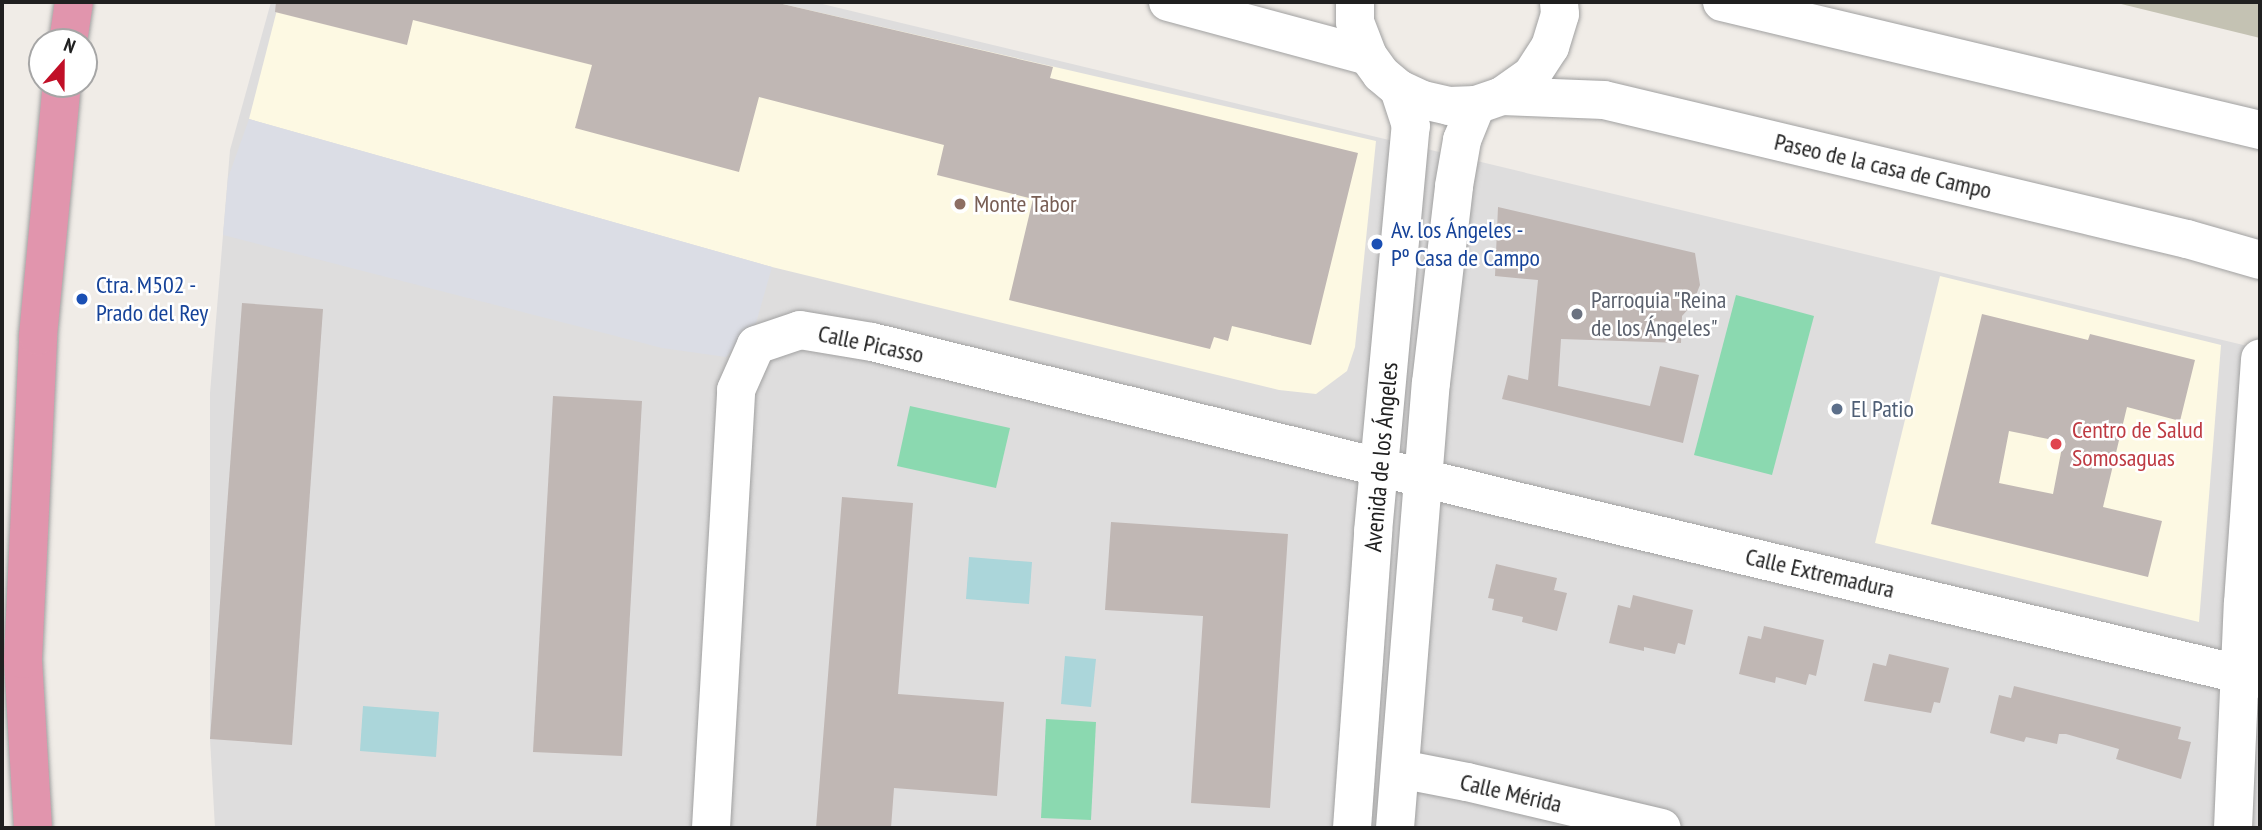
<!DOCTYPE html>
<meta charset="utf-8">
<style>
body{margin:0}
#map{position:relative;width:2262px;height:830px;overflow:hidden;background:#f0ece7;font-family:"PT Sans Narrow",sans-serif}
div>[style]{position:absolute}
.residential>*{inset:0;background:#dedddd}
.education>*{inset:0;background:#fdf9e3}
.construction>*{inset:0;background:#c4c2b3}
.pitch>*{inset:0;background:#8bd9b0}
.plaza>*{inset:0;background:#dbdde5}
.water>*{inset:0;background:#abd6da}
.building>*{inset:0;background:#c0b7b4}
.roads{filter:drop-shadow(0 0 2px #a1a1a1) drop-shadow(0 0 2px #a1a1a1)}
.minor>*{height:38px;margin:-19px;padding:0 19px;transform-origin:19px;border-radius:19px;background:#fff}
.highway>*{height:38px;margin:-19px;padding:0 19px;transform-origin:19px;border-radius:19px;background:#e195ad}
.dots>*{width:19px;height:19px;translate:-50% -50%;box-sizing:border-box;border:4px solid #fff;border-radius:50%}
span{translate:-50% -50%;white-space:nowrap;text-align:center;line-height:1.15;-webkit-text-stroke:5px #fff;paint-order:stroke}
.street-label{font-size:24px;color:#202020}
.education-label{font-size:24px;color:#785e54}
.left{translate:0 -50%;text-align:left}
.transit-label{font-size:24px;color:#164399}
.worship-label{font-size:24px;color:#5b616d}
.service-label{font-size:24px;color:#4e5e75}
.health-label{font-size:24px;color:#be3a42}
.frame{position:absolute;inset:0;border:4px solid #202020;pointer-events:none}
.north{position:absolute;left:28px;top:28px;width:70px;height:70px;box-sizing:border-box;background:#fff;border:2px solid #a6a6a6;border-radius:50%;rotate:21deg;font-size:19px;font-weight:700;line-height:28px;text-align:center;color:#202020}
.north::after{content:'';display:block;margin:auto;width:24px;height:32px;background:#c10f27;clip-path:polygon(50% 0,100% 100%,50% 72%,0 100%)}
</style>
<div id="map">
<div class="residential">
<div style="clip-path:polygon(271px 2px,814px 2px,2260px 349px,2260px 828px,215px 828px,210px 739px,210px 393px,230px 150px)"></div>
</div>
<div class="education">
<div style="clip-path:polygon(279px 2px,774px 2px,1376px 141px,1355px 347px,1347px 371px,1316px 394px,1279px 390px,772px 267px,249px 119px)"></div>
<div style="clip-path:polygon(1940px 276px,2221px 345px,2199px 622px,1875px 543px)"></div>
</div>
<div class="construction">
<div style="clip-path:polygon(2113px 2px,2260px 2px,2260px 38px)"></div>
</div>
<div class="pitch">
<div style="clip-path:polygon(1736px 295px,1814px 316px,1772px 475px,1694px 455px)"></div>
<div style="clip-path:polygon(910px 406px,1010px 428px,996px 488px,897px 466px)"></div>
<div style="clip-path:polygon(1046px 719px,1096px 722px,1091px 820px,1041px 818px)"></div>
</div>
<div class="plaza">
<div style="clip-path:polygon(249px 119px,772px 267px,756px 323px,726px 357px,662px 348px,223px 235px,228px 178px)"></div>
</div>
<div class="water">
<div style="clip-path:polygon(969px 557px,1032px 562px,1029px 604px,966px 599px)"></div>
<div style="clip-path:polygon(1065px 656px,1096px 659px,1091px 707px,1061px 704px)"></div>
<div style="clip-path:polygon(363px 706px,439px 712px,436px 757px,360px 751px)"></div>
</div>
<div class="building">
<div style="clip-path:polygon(276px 2px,774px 2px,1053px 67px,1050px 78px,1358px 153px,1311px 345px,1232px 326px,1228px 341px,1214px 337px,1210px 349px,1009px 300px,1033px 199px,937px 175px,944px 145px,759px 97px,739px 172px,575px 128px,592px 65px,413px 20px,407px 45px,275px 12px)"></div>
<div style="clip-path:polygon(1498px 207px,1695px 253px,1700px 285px,1692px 305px,1682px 316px,1681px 343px,1561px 339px,1558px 386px,1650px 406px,1660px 366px,1699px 375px,1683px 443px,1502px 399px,1508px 375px,1528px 380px,1538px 280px,1495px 276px)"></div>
<div style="clip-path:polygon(242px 303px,323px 309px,292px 745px,210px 739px)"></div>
<div style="clip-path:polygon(evenodd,1982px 314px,2088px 340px,2090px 334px,2195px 360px,2180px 421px,2127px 407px,2103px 507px,2162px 521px,2148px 577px,1931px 524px,1982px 314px,2009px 431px,2063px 442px,2053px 494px,1999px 483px,2009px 431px)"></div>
<div style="clip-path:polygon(553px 396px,642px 401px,622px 756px,533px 752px)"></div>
<div style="clip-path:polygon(842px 497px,913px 503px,898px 694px,1004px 702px,997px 796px,894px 788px,891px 828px,816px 828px)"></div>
<div style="clip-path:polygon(1111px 522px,1288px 534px,1270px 808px,1191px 803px,1203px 616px,1105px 610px)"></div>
<div style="clip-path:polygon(1496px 564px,1557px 578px,1554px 590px,1567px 593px,1557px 631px,1522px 622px,1523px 617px,1492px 610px,1494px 599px,1488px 598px)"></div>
<div style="clip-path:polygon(1633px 595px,1693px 610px,1685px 645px,1678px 643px,1675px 654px,1644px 647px,1644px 651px,1609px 643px,1618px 605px,1630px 608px)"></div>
<div style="clip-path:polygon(1764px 626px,1824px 640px,1816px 676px,1809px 674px,1806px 685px,1776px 677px,1775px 683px,1739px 674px,1748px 636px,1761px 639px)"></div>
<div style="clip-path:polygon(1889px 654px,1949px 668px,1940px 703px,1934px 702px,1931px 713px,1864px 701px,1873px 663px,1886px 666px)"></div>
<div style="clip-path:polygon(2014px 686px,2181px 727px,2178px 739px,2191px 742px,2181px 779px,2116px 759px,2119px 749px,2066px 734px,2059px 734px,2057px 744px,2026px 737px,2024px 742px,1990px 733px,1999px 695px,2011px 698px)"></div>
</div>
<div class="roads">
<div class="minor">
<div style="left:1168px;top:2px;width:207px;rotate:15.1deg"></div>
<div style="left:1355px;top:2px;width:20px;rotate:90deg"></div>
<div style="left:1355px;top:22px;width:36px;rotate:69deg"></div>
<div style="left:1368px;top:56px;width:22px;rotate:54deg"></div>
<div style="left:1381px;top:74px;width:23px;rotate:40deg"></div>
<div style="left:1399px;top:89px;width:26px;rotate:25deg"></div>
<div style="left:1423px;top:100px;width:27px;rotate:13deg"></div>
<div style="left:1449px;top:106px;width:27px;rotate:-2deg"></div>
<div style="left:1476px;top:105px;width:28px;rotate:-19deg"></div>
<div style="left:1502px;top:96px;width:35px;rotate:-35deg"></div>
<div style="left:1531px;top:76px;width:35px;rotate:-57deg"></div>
<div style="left:1550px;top:47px;width:34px;rotate:-73deg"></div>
<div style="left:1560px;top:14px;width:12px;rotate:-95deg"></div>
<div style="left:1722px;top:2px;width:553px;rotate:13.38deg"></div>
<div style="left:1502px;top:96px;width:102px;rotate:2.2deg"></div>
<div style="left:1604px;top:100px;width:599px;rotate:13.41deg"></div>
<div style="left:2187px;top:239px;width:76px;rotate:16deg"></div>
<div style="left:1400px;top:769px;width:68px;rotate:11deg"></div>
<div style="left:1467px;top:782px;width:200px;rotate:13.3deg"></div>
<div style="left:711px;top:828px;width:439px;rotate:-86.7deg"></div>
<div style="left:736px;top:390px;width:49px;rotate:-66deg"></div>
<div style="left:756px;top:345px;width:46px;rotate:-18.8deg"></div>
<div style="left:800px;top:330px;width:73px;rotate:9.5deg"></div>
<div style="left:872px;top:342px;width:667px;rotate:13.87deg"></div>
<div style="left:1520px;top:502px;width:761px;rotate:13.45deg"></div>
<div style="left:1352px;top:828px;width:297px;rotate:-85.9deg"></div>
<div style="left:1373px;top:532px;width:408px;rotate:-84.7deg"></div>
<div style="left:1411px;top:126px;width:39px;rotate:-108deg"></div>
<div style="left:1395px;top:828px;width:446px;rotate:-85.4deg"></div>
<div style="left:1431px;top:383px;width:198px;rotate:-83.3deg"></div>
<div style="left:1454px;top:186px;width:47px;rotate:-80.1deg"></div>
<div style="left:1462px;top:140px;width:38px;rotate:-68deg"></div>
<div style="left:2233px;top:828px;width:225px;rotate:-87.5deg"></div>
<div style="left:2243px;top:603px;width:245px;rotate:-86deg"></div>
</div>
<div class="highway">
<div style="left:68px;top:42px;width:40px;rotate:-81.5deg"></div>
<div style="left:33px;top:828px;width:169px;rotate:-93.4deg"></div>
<div style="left:23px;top:659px;width:323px;rotate:-87.3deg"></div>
<div style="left:38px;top:336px;width:253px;rotate:-84.6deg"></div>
</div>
</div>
<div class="dots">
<div style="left:960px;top:204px;background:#8d6e63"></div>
<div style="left:1377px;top:244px;background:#1a4fb4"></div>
<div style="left:82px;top:299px;background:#1a4fb4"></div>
<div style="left:1577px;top:314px;background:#6b7280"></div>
<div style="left:1837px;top:409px;background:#5c6f8a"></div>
<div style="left:2056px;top:444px;background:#e0444e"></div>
</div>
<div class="street-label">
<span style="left:1883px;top:166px;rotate:13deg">Paseo de la casa de Campo</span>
<span style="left:871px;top:344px;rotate:12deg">Calle Picasso</span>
<span style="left:1381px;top:457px;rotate:-85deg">Avenida de los Ángeles</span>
<span style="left:1820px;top:573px;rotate:13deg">Calle Extremadura</span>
<span style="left:1511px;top:793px;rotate:13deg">Calle Mérida</span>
</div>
<div class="education-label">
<span class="left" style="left:974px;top:204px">Monte Tabor</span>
</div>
<div class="transit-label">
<span class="left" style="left:1391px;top:244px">Av. los Ángeles -<br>Pº Casa de Campo</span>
<span class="left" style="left:96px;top:299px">Ctra. M502 -<br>Prado del Rey</span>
</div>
<div class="worship-label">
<span class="left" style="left:1591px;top:314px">Parroquia "Reina<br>de los Ángeles"</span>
</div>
<div class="service-label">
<span class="left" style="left:1851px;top:409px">El Patio</span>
</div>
<div class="health-label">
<span class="left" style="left:2072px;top:444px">Centro de Salud<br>Somosaguas</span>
</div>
<div class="frame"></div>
<div class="north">N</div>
</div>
